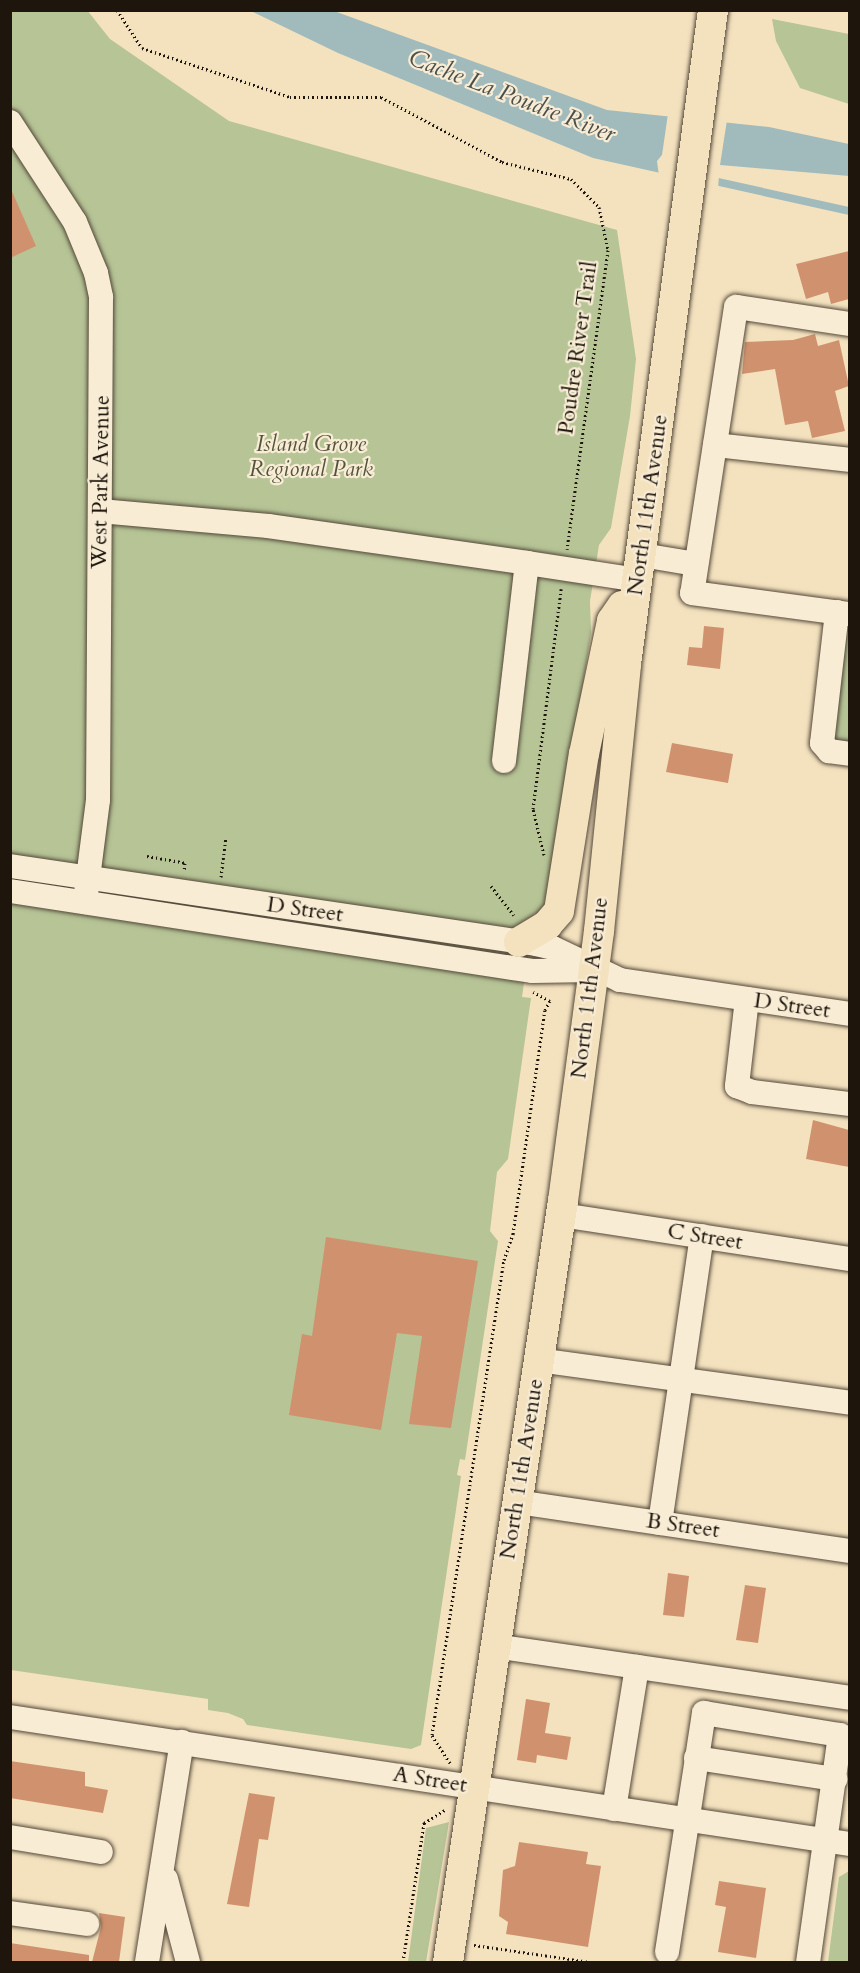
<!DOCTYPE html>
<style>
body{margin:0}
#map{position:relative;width:860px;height:1973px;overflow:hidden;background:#f4e2bf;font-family:Cardo,serif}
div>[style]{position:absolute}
.green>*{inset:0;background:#b6c496}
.water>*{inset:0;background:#a1bbbd}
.pier>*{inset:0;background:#f4e2bf}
.building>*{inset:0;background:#d0926e}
.path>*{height:3px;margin-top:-1.5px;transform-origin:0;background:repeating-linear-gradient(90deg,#1e160d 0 1.5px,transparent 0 4.5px)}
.roads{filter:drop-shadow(0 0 2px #54493a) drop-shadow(0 0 2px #54493a)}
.minor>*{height:24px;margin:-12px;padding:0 12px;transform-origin:12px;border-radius:12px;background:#f8ecd5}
.major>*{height:30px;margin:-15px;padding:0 15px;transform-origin:15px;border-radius:15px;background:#f4e2bf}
span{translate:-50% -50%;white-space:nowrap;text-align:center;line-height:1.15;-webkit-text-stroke:4.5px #f8ecd5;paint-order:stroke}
.street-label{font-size:22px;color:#1e160d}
.park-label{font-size:22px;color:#53533d;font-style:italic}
.water-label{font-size:24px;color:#4c504b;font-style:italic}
.frame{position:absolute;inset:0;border:12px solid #1e160d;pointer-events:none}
</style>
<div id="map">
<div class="green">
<div style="clip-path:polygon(87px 10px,110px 39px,229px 121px,617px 230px,636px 359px,630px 416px,611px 528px,599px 545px,590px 601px,591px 633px,550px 896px,541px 912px,534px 914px,522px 997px,531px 998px,508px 1159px,497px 1172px,490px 1231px,498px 1241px,465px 1460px,460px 1459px,457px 1475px,461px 1476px,421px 1745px,411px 1749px,247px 1725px,243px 1719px,228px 1713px,208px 1710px,208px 1699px,11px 1670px,10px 11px)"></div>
<div style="clip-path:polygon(772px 19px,849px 34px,849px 104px,800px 88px,776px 41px)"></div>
<div style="clip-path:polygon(849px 625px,849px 746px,834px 745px,840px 629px)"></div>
<div style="clip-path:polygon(449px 1822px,426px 1962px,408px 1962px,426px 1828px)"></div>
<div style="clip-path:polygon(849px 1871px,849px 1962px,828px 1962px,839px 1877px)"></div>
</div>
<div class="water">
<div style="clip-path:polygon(251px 11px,334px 11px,607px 110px,769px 127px,849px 144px,849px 176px,720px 165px,705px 175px,849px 207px,849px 215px,593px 158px,338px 53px)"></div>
</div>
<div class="pier">
<div style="clip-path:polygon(668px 114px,727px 120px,720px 165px,725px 169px,712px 174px,719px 175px,718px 189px,659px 176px,657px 161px,662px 155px)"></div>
</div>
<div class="building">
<div style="clip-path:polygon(10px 187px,36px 246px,10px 258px)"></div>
<div style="clip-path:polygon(849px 251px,849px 299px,831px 304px,828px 292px,806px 299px,796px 264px)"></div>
<div style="clip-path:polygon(815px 334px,818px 346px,839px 340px,849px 386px,835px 391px,845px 431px,812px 438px,808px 421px,785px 425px,775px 369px,742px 374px,745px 342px,793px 340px)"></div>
<div style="clip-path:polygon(704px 626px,724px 628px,720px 669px,687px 665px,689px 647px,702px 648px)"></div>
<div style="clip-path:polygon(672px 743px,733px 754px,728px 783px,666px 772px)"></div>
<div style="clip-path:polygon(813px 1120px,849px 1130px,849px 1167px,806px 1159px)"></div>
<div style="clip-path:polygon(326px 1237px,478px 1261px,451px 1428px,409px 1424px,422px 1336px,397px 1333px,381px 1430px,289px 1415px,302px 1334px,312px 1336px)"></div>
<div style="clip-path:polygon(668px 1573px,689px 1576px,684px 1617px,663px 1615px)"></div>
<div style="clip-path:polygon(745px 1585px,766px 1588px,758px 1643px,736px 1640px)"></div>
<div style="clip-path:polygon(526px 1699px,550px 1703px,545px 1733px,571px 1737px,567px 1760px,537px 1755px,536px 1763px,517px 1760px)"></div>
<div style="clip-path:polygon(10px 1761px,85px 1772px,85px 1786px,108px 1790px,103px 1813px,10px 1798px)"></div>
<div style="clip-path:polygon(249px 1793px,275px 1797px,268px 1840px,259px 1839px,249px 1907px,227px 1904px)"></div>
<div style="clip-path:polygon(519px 1842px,588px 1852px,586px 1864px,601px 1866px,588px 1947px,506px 1934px,508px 1922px,499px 1916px,503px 1870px,515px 1866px)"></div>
<div style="clip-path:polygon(719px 1881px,766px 1888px,756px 1958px,718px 1952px,726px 1907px,715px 1905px)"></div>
<div style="clip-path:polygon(99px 1913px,125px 1917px,119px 1962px,92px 1962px,101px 1927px)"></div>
<div style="clip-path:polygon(10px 1943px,89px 1955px,89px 1962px,10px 1962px)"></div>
</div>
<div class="path">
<div style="left:117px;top:10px;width:45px;rotate:56.7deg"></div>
<div style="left:142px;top:48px;width:156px;rotate:18.3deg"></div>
<div style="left:290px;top:97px;width:91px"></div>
<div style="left:381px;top:97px;width:137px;rotate:28.2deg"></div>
<div style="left:502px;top:162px;width:71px;rotate:13.8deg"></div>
<div style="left:571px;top:179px;width:40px;rotate:45deg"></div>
<div style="left:599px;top:207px;width:44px;rotate:78.2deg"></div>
<div style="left:608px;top:250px;width:302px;rotate:97.8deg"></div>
<div style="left:544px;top:855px;width:47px;rotate:-103.4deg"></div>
<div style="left:533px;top:809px;width:222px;rotate:-82.7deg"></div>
<div style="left:147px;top:856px;width:39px;rotate:10deg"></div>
<div style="left:185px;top:863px;width:8px;rotate:97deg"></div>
<div style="left:221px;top:877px;width:40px;rotate:-82.9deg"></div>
<div style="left:491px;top:886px;width:37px;rotate:52deg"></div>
<div style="left:450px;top:1763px;width:33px;rotate:-123deg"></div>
<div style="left:432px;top:1735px;width:480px;rotate:-81.4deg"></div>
<div style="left:504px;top:1260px;width:28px;rotate:-71deg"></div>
<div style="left:513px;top:1234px;width:226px;rotate:-81.9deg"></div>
<div style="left:545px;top:1010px;width:10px;rotate:-61deg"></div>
<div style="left:550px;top:1001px;width:19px;rotate:-152deg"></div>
<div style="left:474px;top:1945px;width:117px;rotate:8.3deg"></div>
<div style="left:403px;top:1962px;width:141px;rotate:-81.4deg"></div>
<div style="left:424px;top:1823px;width:26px;rotate:-32deg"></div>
</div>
<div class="roads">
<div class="minor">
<div style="left:10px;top:122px;width:119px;rotate:57deg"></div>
<div style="left:75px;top:222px;width:55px;rotate:67.6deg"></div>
<div style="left:96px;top:273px;width:25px;rotate:78deg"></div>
<div style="left:101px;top:297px;width:503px;rotate:90.34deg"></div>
<div style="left:98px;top:800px;width:103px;rotate:97.3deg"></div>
<div style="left:850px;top:324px;width:115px;rotate:-171.5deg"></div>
<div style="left:736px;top:307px;width:289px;rotate:98.7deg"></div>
<div style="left:692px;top:593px;width:159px;rotate:7.6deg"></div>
<div style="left:715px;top:445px;width:136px;rotate:6.3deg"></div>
<div style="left:100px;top:511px;width:169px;rotate:5.1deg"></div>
<div style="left:268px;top:526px;width:262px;rotate:8.1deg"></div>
<div style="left:642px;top:555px;width:55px;rotate:9.5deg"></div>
<div style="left:837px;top:612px;width:132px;rotate:96.5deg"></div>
<div style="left:822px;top:743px;width:11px;rotate:49deg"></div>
<div style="left:829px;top:751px;width:21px;rotate:8deg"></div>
<div style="left:504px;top:761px;width:199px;rotate:-83.4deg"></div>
<div style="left:527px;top:563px;width:112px;rotate:8.7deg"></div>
<div style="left:10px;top:866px;width:532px;rotate:8.43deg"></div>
<div style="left:536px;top:944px;width:17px;rotate:13deg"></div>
<div style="left:553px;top:948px;width:74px;rotate:25.5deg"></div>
<div style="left:620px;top:980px;width:232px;rotate:8.4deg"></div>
<div style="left:10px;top:891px;width:528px;rotate:8.71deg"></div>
<div style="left:532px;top:971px;width:62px;rotate:-0.9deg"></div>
<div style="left:747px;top:999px;width:88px;rotate:96.6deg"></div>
<div style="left:737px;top:1086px;width:16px;rotate:22deg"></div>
<div style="left:752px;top:1092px;width:99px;rotate:7deg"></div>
<div style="left:561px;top:1215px;width:292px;rotate:8.7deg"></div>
<div style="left:538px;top:1360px;width:315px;rotate:7.8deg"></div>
<div style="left:517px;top:1502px;width:337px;rotate:8.4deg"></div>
<div style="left:660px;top:1523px;width:290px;rotate:-81.7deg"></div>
<div style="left:495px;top:1646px;width:359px;rotate:8.3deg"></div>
<div style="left:10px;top:1717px;width:850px;rotate:8.6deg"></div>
<div style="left:696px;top:1758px;width:141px;rotate:8.6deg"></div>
<div style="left:614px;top:1809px;width:144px;rotate:-80.8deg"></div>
<div style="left:10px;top:1837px;width:92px;rotate:9.4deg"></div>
<div style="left:166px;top:1879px;width:86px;rotate:75.2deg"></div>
<div style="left:10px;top:1913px;width:78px;rotate:8.1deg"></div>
<div style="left:667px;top:1952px;width:242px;rotate:-81.2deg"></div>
<div style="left:704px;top:1713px;width:138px;rotate:9.2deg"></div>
<div style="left:840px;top:1735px;width:229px;rotate:98deg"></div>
<div style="left:147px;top:1962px;width:223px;rotate:-81deg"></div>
</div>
<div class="major">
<div style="left:519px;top:942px;width:33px;rotate:-31deg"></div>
<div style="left:547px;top:925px;width:18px;rotate:-49deg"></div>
<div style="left:559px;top:911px;width:159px;rotate:-81deg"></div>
<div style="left:584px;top:754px;width:136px;rotate:-78.1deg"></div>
<div style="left:612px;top:621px;width:18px;rotate:-56deg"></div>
<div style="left:448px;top:1962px;width:770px;rotate:-81.41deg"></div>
<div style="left:563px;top:1201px;width:272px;rotate:-82.4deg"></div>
<div style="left:599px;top:931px;width:268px;rotate:-84.2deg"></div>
<div style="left:626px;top:664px;width:660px;rotate:-82.42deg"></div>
</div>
</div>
<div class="street-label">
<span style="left:578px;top:348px;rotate:-82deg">Poudre River Trail</span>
<span style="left:101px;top:482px;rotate:-89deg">West Park Avenue</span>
<span style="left:648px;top:505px;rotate:-82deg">North 11th Avenue</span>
<span style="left:305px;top:910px;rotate:8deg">D Street</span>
<span style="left:590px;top:988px;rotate:-83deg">North 11th Avenue</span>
<span style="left:792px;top:1006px;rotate:8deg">D Street</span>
<span style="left:705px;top:1237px;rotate:9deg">C Street</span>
<span style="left:522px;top:1469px;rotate:-81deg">North 11th Avenue</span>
<span style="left:683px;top:1526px;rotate:8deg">B Street</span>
<span style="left:430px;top:1780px;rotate:9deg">A Street</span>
</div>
<div class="park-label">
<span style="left:311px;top:457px">Island Grove<br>Regional Park</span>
</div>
<div class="water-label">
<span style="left:512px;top:96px;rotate:21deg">Cache La Poudre River</span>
</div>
<div class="frame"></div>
</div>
